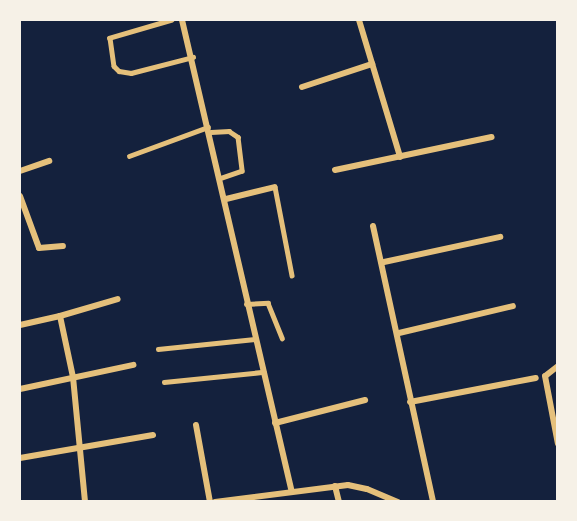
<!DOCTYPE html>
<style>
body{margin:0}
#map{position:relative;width:577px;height:521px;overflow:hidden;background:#14213d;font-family:Raleway,sans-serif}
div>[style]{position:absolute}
.service>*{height:4.5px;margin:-2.25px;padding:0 2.25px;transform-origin:2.25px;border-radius:2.25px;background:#e5c07b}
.minor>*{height:6px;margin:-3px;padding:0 3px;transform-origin:3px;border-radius:3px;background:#e5c07b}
span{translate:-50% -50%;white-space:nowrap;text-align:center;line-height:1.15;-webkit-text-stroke:4.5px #f6f1e7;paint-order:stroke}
.frame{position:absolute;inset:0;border:21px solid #f6f1e7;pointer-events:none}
</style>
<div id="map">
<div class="service">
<div style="left:172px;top:20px;width:65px;rotate:163.8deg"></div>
<div style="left:110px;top:38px;width:28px;rotate:82deg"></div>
<div style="left:114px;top:66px;width:7px;rotate:45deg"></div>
<div style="left:119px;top:71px;width:12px;rotate:9deg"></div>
<div style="left:131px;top:73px;width:64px;rotate:-14.5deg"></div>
<div style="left:211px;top:132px;width:18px;rotate:-3deg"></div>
<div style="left:229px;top:131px;width:11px;rotate:34deg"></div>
<div style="left:238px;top:137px;width:34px;rotate:83deg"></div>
<div style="left:242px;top:171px;width:21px;rotate:161deg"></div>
<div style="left:129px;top:156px;width:84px;rotate:-20.2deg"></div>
<div style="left:275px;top:187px;width:90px;rotate:79.1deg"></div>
<div style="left:246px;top:304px;width:22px;rotate:-3deg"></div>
<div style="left:268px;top:303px;width:38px;rotate:68deg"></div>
<div style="left:158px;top:349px;width:97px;rotate:-5.9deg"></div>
<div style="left:164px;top:382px;width:100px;rotate:-5.8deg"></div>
</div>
<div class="minor">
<div style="left:182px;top:20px;width:482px;rotate:76.9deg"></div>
<div style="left:359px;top:20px;width:143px;rotate:73.3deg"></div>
<div style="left:302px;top:87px;width:74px;rotate:-18.2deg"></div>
<div style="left:335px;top:170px;width:160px;rotate:-11.9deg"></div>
<div style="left:20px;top:171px;width:31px;rotate:-19deg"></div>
<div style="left:20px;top:196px;width:55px;rotate:69.9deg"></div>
<div style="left:39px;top:248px;width:24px;rotate:-5deg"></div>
<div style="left:226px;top:199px;width:50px;rotate:-13.8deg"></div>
<div style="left:373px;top:226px;width:282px;rotate:77.7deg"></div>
<div style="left:384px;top:262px;width:119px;rotate:-12.2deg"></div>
<div style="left:60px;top:316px;width:60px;rotate:-16.3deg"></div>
<div style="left:20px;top:325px;width:41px;rotate:-12.7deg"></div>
<div style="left:60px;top:316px;width:62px;rotate:78deg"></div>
<div style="left:73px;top:377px;width:126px;rotate:84.5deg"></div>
<div style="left:399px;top:333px;width:117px;rotate:-13.3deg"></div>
<div style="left:558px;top:366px;width:16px;rotate:142deg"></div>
<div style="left:545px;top:376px;width:69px;rotate:79.2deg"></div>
<div style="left:20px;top:389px;width:116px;rotate:-12deg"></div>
<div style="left:410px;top:402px;width:128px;rotate:-10.8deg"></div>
<div style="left:275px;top:423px;width:93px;rotate:-14.3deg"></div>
<div style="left:196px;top:425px;width:78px;rotate:79.7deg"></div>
<div style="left:20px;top:458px;width:135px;rotate:-9.8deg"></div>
<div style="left:335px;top:486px;width:16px;rotate:76deg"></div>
<div style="left:215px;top:502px;width:134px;rotate:-7.3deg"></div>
<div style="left:348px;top:485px;width:19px;rotate:12deg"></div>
<div style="left:367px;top:489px;width:34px;rotate:23deg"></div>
</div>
<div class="frame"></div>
</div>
